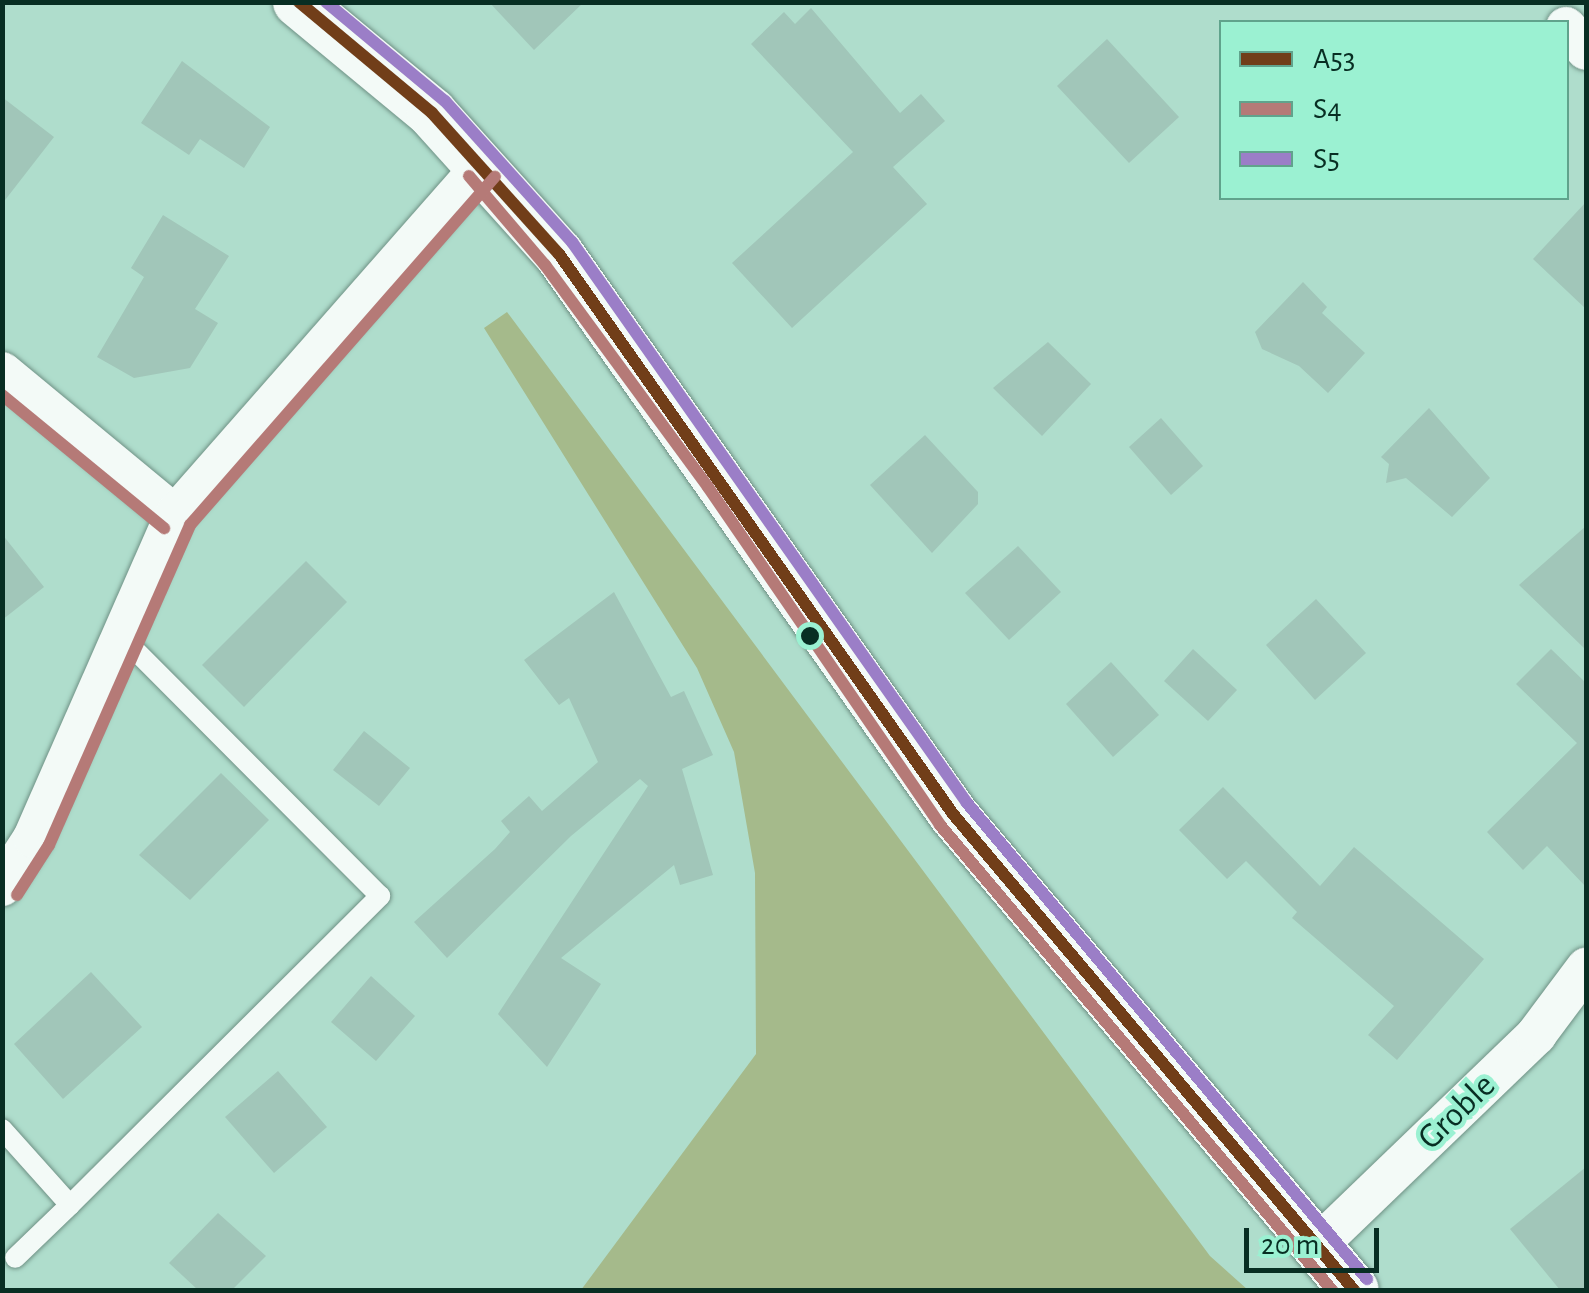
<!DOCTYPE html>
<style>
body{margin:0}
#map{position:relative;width:1589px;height:1293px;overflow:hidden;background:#afddcc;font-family:"Alegreya Sans",sans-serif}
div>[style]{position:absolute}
.forest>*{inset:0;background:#a5ba8b}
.building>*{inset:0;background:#a1c6b9}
.roads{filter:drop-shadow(0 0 2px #6f9185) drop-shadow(0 0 2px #6f9185)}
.service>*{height:20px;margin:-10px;padding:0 10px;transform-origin:10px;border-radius:10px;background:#f3faf7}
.minor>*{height:40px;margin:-20px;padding:0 20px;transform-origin:20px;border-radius:20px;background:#f3faf7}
.tertiary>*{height:50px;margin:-25px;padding:0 25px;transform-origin:25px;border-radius:25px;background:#f3faf7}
.bus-1>*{height:12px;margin:-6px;padding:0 6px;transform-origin:6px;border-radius:6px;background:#713e19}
.bus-2>*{height:12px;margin:-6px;padding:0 6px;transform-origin:6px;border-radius:6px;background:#b57a77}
.bus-3>*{height:12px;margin:-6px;padding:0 6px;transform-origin:6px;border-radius:6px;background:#9b7ec7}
.dots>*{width:28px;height:28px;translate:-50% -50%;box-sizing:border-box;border:5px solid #9bf1d2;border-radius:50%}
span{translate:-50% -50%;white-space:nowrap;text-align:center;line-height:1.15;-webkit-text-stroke:9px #9bf1d2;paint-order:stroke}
.street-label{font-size:35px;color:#082e23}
.frame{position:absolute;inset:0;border:5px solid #082e23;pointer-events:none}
.legend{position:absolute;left:1219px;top:20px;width:350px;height:180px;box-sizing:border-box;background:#9bf1d2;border:2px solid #60a38c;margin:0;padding:12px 18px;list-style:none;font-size:30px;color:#082e23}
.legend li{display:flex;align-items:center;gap:20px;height:50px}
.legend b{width:50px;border:2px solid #60a38c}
.scale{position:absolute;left:1244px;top:1228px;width:135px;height:45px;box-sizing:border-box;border:5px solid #082e23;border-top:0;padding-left:12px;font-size:30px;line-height:35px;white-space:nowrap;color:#082e23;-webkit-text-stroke:8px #9bf1d2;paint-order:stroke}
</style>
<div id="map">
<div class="forest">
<div style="clip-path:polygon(507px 312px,1210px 1256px,1248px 1290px,581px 1290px,756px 1054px,755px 873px,734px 752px,697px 668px,484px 328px)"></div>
</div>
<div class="building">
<div style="clip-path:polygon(489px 2px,584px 2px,534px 50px)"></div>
<div style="clip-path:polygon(811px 8px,900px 113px,921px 94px,945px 121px,893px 167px,927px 204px,792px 328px,732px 263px,853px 152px,751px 44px,784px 12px,795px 24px)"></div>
<div style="clip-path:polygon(1107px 39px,1179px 117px,1129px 163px,1057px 86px)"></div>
<div style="clip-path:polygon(182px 61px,270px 127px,244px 168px,200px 139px,189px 155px,141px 123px)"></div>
<div style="clip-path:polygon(2px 97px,54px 137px,2px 204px)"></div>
<div style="clip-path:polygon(1586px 202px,1586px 309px,1533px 259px)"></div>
<div style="clip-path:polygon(163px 215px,229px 256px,195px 309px,218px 323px,190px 368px,134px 378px,97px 357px,144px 277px,131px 268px)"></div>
<div style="clip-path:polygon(1303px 282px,1327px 307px,1322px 313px,1365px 353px,1328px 393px,1299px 366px,1262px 349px,1255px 332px)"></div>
<div style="clip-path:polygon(1048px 342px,1091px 384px,1042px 436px,993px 388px)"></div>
<div style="clip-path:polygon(1429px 408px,1490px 478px,1452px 517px,1406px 478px,1386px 483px,1389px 464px,1381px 457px)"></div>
<div style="clip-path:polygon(1161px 418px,1203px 466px,1171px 495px,1129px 447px)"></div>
<div style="clip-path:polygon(925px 435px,978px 492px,978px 504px,932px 553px,870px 485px)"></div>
<div style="clip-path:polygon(1586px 526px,1586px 650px,1519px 585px)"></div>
<div style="clip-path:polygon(2px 534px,44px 587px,2px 620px)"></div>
<div style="clip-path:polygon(1018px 546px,1061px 592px,1009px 640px,965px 593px)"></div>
<div style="clip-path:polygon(306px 561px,347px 602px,244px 707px,202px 665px)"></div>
<div style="clip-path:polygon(614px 592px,671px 697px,684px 691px,713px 755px,682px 769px,713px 875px,680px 885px,674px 865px,561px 958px,601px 984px,547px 1067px,498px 1014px,648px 786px,640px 779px,571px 836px,447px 958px,414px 922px,495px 849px,510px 832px,501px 821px,529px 796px,542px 811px,598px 762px,569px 698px,559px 705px,524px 660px)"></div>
<div style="clip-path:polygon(1316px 599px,1366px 653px,1315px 700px,1266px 645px)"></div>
<div style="clip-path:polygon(1193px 649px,1237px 690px,1208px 721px,1164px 681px)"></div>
<div style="clip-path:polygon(1551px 649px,1586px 683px,1586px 887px,1547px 846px,1523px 870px,1487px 832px,1577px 743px,1516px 684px)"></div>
<div style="clip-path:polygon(1111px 662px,1159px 715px,1113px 757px,1066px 704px)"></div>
<div style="clip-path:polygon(364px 731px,410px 768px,379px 806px,333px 770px)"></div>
<div style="clip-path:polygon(221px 773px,269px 820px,190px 900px,139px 855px)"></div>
<div style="clip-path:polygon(1223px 787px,1320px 886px,1354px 847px,1484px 959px,1397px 1060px,1368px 1035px,1394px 1006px,1292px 918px,1297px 912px,1246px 861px,1227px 879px,1179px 830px)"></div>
<div style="clip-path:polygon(91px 972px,142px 1027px,63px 1099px,14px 1044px)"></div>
<div style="clip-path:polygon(371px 976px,415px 1016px,376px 1061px,331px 1022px)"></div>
<div style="clip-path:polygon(278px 1071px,327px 1127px,274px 1173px,225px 1117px)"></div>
<div style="clip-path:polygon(1586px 1167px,1586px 1290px,1560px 1290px,1510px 1229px)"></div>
<div style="clip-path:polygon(218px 1213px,266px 1256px,232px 1290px,198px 1290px,169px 1263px)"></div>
</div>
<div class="roads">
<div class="service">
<div style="left:2px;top:1129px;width:102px;rotate:48.2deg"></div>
<div style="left:70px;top:1205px;width:76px;rotate:136.1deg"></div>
<div style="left:70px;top:1205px;width:438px;rotate:-44.9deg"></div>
<div style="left:380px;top:896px;width:367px;rotate:-134.9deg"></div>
</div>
<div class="minor">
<div style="left:1566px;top:27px;width:30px;rotate:49deg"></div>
<div style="left:2px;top:372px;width:224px;rotate:39.6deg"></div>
<div style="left:2px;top:886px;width:57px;rotate:-57.1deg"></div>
<div style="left:33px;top:838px;width:353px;rotate:-66.3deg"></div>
<div style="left:175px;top:515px;width:466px;rotate:-48.7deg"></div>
<div style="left:1316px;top:1247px;width:306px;rotate:-43.9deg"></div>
<div style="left:1536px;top:1035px;width:84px;rotate:-53.3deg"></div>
</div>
<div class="tertiary">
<div style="left:298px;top:2px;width:174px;rotate:39.6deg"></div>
<div style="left:432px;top:113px;width:190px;rotate:48deg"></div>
<div style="left:559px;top:254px;width:685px;rotate:54.87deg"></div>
<div style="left:953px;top:814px;width:622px;rotate:49.89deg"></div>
</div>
</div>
<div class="bus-1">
<div style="left:299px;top:2px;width:173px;rotate:39.8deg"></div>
<div style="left:432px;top:113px;width:190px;rotate:48deg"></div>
<div style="left:559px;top:254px;width:685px;rotate:54.87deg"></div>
<div style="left:953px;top:814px;width:622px;rotate:49.89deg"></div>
</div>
<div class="bus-2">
<div style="left:469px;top:176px;width:117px;rotate:49.5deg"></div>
<div style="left:545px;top:265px;width:275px;rotate:53.7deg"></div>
<div style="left:708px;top:487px;width:410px;rotate:55.5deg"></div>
<div style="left:940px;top:825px;width:608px;rotate:49.87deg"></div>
<div style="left:2px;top:395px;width:210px;rotate:39.4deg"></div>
<div style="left:17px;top:895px;width:59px;rotate:-57.4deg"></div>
<div style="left:49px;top:845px;width:350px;rotate:-66.2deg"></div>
<div style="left:190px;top:525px;width:463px;rotate:-48.8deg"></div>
</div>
<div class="bus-3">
<div style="left:326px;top:2px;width:155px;rotate:39.8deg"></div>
<div style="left:445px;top:101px;width:190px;rotate:48deg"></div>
<div style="left:572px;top:242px;width:686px;rotate:54.85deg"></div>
<div style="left:967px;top:803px;width:622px;rotate:49.96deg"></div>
</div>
<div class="dots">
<div style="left:810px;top:636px;background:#082e23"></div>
</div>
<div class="street-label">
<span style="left:1457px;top:1112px;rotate:-44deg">Groble</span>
</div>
<div class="frame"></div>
<ul class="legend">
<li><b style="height:12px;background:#713e19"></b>A53</li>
<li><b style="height:12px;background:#b57a77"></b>S4</li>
<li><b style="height:12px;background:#9b7ec7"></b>S5</li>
</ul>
<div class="scale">20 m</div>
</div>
